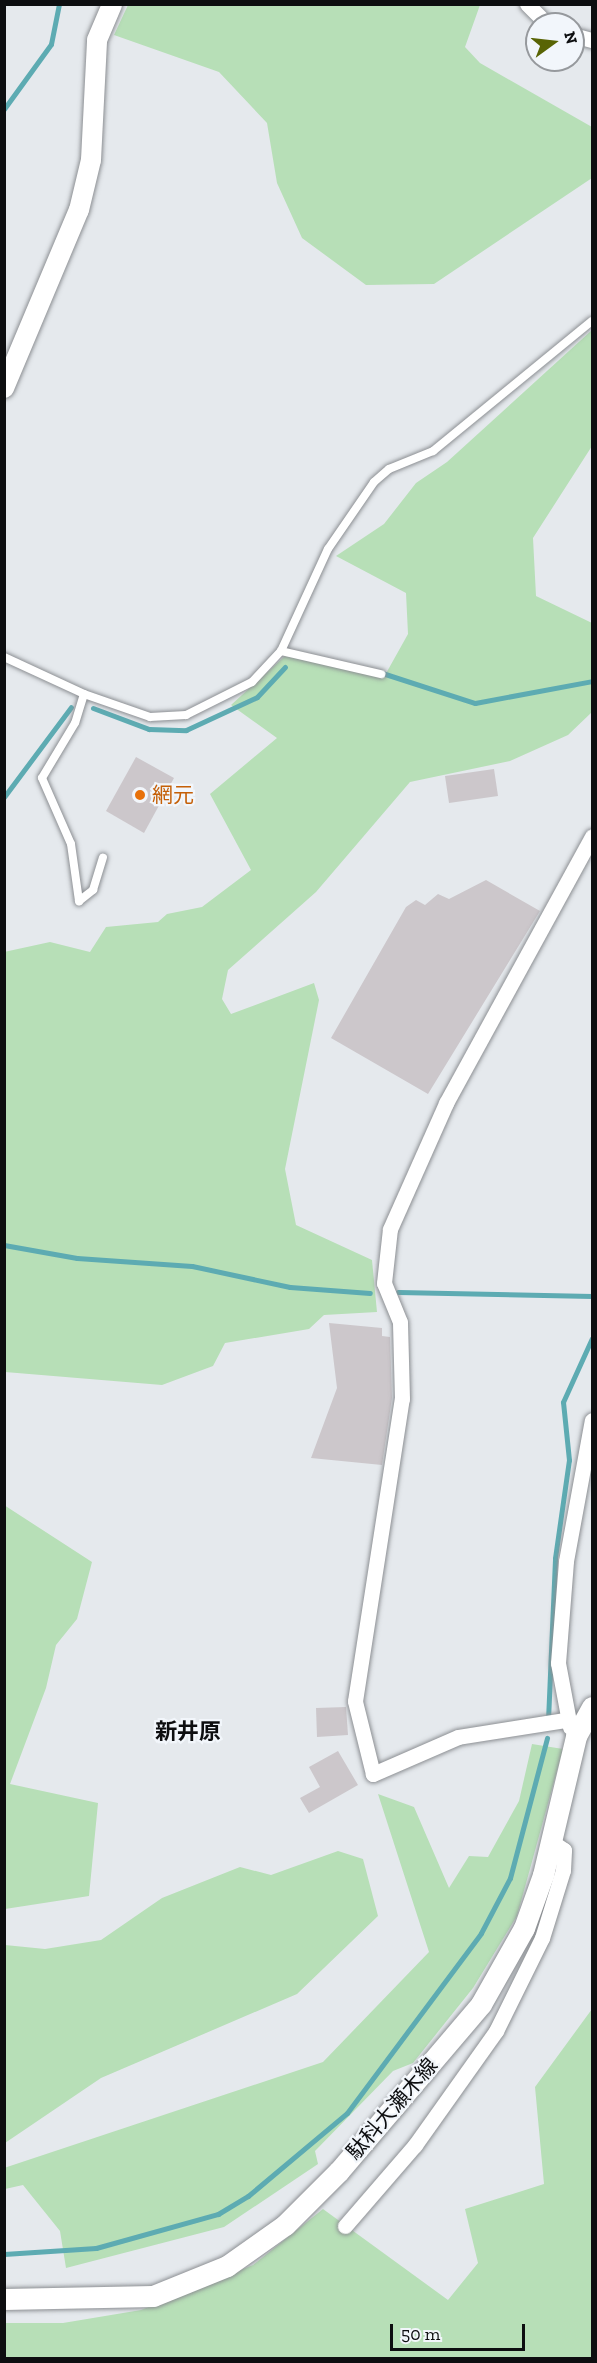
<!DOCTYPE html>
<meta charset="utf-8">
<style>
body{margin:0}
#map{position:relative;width:597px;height:2363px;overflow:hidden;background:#e5e9ed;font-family:"Zilla Slab","Noto Sans JP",serif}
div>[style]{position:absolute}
.green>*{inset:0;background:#b7dfb7}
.stream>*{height:5px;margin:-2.5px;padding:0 2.5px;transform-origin:2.5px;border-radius:2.5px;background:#5dabb2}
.building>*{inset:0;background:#ccc7cb}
.roads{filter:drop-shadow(0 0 2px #8c8f93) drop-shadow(0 0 2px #8c8f93)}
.service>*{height:8px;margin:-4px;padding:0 4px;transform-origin:4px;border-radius:4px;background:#fff}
.minor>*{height:15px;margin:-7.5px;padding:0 7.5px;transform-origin:7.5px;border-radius:7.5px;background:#fff}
.tertiary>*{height:20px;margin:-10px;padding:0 10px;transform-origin:10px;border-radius:10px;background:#fff}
.secondary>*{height:21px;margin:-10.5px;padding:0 10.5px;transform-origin:10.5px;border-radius:10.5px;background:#fff}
.dots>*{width:16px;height:16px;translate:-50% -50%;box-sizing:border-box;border:3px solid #f2f6fb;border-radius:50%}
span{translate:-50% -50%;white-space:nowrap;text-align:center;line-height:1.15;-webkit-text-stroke:4.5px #f2f6fb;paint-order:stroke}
.food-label{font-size:21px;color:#c56008}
.left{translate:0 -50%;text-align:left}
.street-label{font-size:21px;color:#0d0e10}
.neighbourhood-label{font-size:22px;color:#0d0e10;font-weight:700}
.frame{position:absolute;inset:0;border:6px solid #0d0e10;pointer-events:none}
.north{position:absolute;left:525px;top:12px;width:60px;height:60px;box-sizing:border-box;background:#f2f6fb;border:2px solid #96999d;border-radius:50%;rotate:75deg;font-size:16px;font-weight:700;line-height:24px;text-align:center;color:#0d0e10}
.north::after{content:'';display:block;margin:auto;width:21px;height:27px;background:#596405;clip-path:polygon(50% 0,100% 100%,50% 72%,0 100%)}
.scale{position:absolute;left:390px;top:2324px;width:135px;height:27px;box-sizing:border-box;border:3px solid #0d0e10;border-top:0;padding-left:8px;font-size:18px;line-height:21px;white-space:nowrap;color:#0d0e10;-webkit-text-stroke:4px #f2f6fb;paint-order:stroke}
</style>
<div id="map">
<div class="green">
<div style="clip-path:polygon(225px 4px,480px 5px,465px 47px,480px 63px,592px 127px,592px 178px,434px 284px,366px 285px,302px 238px,277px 183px,267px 123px,219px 72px,114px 35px,128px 5px)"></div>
<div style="clip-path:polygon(592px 330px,592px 446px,533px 538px,536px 596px,592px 623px,592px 712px,568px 735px,510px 761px,410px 782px,316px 892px,228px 970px,222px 999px,231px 1014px,314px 983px,319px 1000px,285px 1169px,296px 1225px,372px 1260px,377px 1312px,324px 1315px,309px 1329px,225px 1343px,213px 1366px,162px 1385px,5px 1372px,4px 952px,50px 942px,90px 952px,106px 927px,158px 922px,167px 914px,202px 907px,251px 870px,210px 794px,277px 738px,231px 705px,285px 656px,384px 677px,408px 634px,406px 593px,336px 556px,384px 524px,416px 483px,447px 462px)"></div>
<div style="clip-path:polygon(4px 1505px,92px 1562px,77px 1619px,56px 1645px,46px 1688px,10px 1784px,98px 1803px,89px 1896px,5px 1909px)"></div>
<div style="clip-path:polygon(532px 1744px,563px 1749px,517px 1916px,473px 1988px,413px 2063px,393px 2071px,315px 2151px,318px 2164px,224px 2227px,66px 2268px,60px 2231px,23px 2185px,5px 2189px,4px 2168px,323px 2062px,429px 1952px,378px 1794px,414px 1807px,449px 1888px,469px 1856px,488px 1857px,519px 1801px)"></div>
<div style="clip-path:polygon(338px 1851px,363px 1859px,378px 1916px,297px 1994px,101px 2078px,5px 2143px,5px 1945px,45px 1949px,101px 1940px,162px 1898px,240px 1867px,271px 1875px)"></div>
<div style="clip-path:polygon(592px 2009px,592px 2358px,5px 2358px,4px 2323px,63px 2323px,141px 2310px,253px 2265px,323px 2209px,448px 2300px,478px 2263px,465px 2209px,544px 2184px,535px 2087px)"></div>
</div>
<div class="stream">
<div style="left:4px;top:109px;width:80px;rotate:-54.1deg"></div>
<div style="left:51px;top:44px;width:41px;rotate:-78.7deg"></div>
<div style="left:379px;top:672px;width:101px;rotate:17.9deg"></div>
<div style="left:475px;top:703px;width:119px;rotate:-10.6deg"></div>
<div style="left:93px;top:708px;width:60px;rotate:20.6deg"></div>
<div style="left:149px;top:729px;width:37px;rotate:2deg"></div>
<div style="left:186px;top:730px;width:78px;rotate:-24.9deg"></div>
<div style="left:257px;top:697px;width:41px;rotate:-47deg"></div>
<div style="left:4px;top:797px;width:112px;rotate:-53.3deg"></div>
<div style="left:4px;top:1245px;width:74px;rotate:10.1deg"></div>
<div style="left:77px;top:1258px;width:115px;rotate:4deg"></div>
<div style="left:192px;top:1266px;width:100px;rotate:12.1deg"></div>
<div style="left:290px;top:1287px;width:80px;rotate:4.3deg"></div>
<div style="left:398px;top:1292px;width:194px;rotate:1.2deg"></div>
<div style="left:548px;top:1720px;width:162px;rotate:-87.5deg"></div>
<div style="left:555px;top:1558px;width:99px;rotate:-81.9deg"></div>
<div style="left:569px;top:1460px;width:58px;rotate:-95.9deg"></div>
<div style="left:563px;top:1402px;width:70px;rotate:-65.6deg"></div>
<div style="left:4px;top:2254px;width:92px;rotate:-3.7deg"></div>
<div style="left:96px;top:2248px;width:127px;rotate:-15.6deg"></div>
<div style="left:218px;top:2214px;width:35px;rotate:-31deg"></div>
<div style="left:248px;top:2196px;width:129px;rotate:-40deg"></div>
<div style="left:347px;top:2113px;width:224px;rotate:-53.3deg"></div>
<div style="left:481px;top:1933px;width:62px;rotate:-62.2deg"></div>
<div style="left:510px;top:1878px;width:145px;rotate:-75.2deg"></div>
</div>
<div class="building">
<div style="clip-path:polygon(136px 757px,174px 778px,144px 833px,106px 811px)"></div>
<div style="clip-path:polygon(494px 769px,498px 796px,449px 803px,445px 776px)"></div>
<div style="clip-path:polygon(486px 880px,540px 911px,428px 1094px,331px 1038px,406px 907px,416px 900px,425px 905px,438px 894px,449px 899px)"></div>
<div style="clip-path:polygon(329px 1323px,382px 1328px,382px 1336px,390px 1337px,392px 1398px,382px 1465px,311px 1458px,337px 1388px)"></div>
<div style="clip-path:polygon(346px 1707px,348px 1735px,317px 1737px,316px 1708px)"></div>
<div style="clip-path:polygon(338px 1751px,358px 1785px,309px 1813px,300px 1798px,320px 1787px,309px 1767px)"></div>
</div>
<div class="roads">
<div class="service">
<div style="left:281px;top:651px;width:103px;rotate:13deg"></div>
<div style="left:4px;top:657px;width:88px;rotate:24.8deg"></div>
<div style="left:84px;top:694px;width:70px;rotate:19.2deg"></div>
<div style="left:150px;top:717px;width:36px;rotate:-3deg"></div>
<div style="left:186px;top:715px;width:74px;rotate:-26.6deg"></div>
<div style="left:252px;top:682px;width:42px;rotate:-46.9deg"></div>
<div style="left:281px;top:651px;width:112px;rotate:-65.3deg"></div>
<div style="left:328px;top:549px;width:81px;rotate:-55.5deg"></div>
<div style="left:374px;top:482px;width:20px;rotate:-41deg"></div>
<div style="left:389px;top:469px;width:48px;rotate:-22.2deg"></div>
<div style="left:433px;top:451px;width:205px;rotate:-39.3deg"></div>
<div style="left:84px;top:694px;width:30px;rotate:107deg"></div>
<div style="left:75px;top:723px;width:64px;rotate:121deg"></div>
<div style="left:42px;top:778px;width:72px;rotate:66.3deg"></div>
<div style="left:71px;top:844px;width:58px;rotate:82deg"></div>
<div style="left:79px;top:901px;width:18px;rotate:-38deg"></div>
<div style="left:93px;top:890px;width:34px;rotate:-73deg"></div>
</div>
<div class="minor">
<div style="left:527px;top:4px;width:28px;rotate:45deg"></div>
<div style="left:573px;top:35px;width:20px;rotate:15deg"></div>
<div style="left:565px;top:1720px;width:108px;rotate:171deg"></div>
<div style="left:458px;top:1737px;width:93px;rotate:156.5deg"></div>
<div style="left:373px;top:1774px;width:75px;rotate:-103.9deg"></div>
<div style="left:355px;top:1701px;width:306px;rotate:-81.2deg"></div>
<div style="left:402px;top:1399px;width:77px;rotate:-91.5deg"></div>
<div style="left:400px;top:1322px;width:42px;rotate:-112.3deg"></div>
<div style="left:384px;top:1283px;width:54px;rotate:-83.7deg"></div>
<div style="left:390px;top:1229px;width:138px;rotate:-66deg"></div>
<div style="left:446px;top:1103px;width:304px;rotate:-61.3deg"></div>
<div style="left:570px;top:1727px;width:65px;rotate:-100.6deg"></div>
<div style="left:558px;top:1663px;width:102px;rotate:-85.5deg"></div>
<div style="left:566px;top:1561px;width:143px;rotate:-79.6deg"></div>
<div style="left:345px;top:2226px;width:107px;rotate:-49.2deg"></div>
<div style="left:415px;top:2145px;width:140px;rotate:-54.6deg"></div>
<div style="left:496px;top:2031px;width:104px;rotate:-63.7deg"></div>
<div style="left:542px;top:1938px;width:71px;rotate:-72.8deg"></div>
<div style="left:563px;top:1870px;width:20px;rotate:-87deg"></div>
<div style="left:564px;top:1850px;width:14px;rotate:-146deg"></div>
</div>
<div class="tertiary">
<div style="left:4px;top:388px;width:193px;rotate:-67.2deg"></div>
<div style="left:79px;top:210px;width:51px;rotate:-76.5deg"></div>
<div style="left:91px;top:160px;width:120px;rotate:-87.1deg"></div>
<div style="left:97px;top:40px;width:39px;rotate:-67deg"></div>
</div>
<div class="secondary">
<div style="left:4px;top:2299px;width:149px;rotate:-1.2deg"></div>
<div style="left:153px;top:2296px;width:80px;rotate:-22.1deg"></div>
<div style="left:227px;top:2266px;width:71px;rotate:-35.3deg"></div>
<div style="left:285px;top:2225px;width:76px;rotate:-45deg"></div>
<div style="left:339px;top:2171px;width:219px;rotate:-49.6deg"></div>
<div style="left:481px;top:2004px;width:87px;rotate:-60.5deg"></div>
<div style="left:524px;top:1928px;width:56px;rotate:-70.3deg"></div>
<div style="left:543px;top:1875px;width:143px;rotate:-76.6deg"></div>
<div style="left:576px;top:1736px;width:33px;rotate:-61deg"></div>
</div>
</div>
<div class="dots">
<div style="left:140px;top:795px;background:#e8710a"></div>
</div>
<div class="food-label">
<span class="left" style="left:152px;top:795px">網元</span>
</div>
<div class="street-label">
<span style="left:392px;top:2109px;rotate:-49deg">駄科大瀬木線</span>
</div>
<div class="neighbourhood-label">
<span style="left:188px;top:1732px">新井原</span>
</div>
<div class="frame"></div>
<div class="north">N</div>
<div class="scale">50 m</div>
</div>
